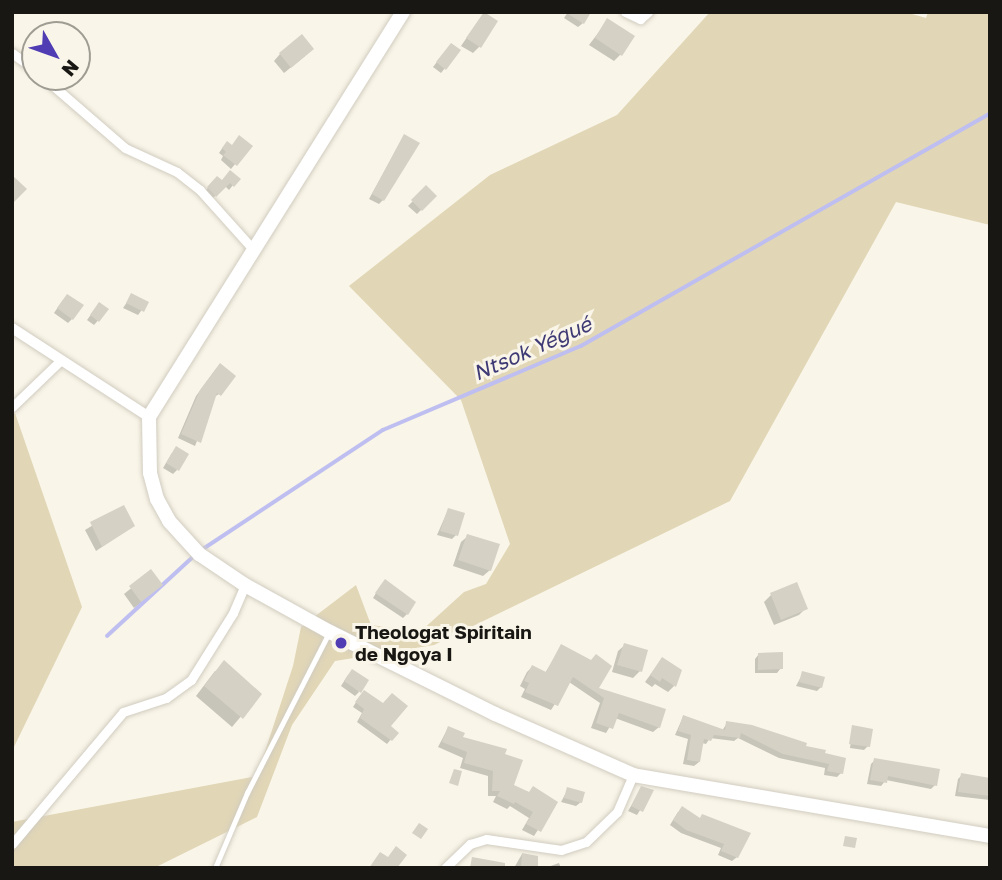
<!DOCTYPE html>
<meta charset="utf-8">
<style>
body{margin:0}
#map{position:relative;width:1002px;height:880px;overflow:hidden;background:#f9f5e8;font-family:"Golos Text",sans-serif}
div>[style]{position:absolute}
.green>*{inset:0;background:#e1d6b6}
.shadow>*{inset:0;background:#0003}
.stream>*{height:3.5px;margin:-1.75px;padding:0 1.75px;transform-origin:1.75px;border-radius:1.75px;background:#bebff0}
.building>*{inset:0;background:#d5d1c5}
.roads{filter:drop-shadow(0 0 2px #d1ccc0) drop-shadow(0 0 2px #d1ccc0)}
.service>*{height:4.5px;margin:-2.25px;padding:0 2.25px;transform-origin:2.25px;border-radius:2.25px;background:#fff}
.minor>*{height:9px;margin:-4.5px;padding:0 4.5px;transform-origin:4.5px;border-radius:4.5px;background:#fff}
.tertiary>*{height:10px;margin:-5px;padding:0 5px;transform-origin:5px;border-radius:5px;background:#fff}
.primary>*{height:14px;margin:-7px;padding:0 7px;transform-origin:7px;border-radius:7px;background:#fff}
.dots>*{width:19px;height:19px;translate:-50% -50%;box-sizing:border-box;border:4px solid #f9f5e8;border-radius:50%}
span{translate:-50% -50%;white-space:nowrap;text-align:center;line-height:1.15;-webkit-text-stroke:6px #f9f5e8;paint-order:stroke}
.poi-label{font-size:19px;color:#191713;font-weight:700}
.left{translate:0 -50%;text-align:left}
.water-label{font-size:21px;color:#3e3a75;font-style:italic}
.frame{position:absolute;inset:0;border:14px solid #191713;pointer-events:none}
.north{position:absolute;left:21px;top:21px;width:70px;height:70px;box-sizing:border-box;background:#f9f5e8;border:2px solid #9f9c93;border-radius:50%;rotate:130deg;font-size:19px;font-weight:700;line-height:28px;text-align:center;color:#191713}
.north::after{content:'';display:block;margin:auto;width:24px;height:32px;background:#503db4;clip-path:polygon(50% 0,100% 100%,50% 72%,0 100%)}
</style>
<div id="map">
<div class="green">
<div style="clip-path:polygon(710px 12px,905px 12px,926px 18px,928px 12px,990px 12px,990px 225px,896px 202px,730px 501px,434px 645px,335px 661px,292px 725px,257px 817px,154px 868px,12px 868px,12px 822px,257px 776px,293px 666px,301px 627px,356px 585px,371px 625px,420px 632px,464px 592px,486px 584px,510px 544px,461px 400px,349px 286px,490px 175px,617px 115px)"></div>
<div style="clip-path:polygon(15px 413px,82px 607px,12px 751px,12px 417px)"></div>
</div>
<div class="shadow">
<div style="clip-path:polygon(568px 12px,583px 23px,578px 27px,564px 18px)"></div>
<div style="clip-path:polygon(483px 14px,480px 46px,473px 53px,461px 46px)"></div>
<div style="clip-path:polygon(608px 20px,621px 54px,614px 61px,589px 45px)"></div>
<div style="clip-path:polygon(447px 49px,445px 68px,441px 73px,433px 67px)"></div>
<div style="clip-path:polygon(280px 54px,305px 56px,284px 73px,274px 61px)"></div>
<div style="clip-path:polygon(401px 141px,383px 200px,379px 204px,369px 199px)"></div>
<div style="clip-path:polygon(250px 146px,231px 169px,221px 160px,223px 156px,219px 153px,223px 147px)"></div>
<div style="clip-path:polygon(217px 178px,221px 182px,238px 179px,229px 190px,225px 186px,211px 200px,204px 192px)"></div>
<div style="clip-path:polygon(426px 188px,435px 196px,417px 214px,408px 206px)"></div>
<div style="clip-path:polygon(132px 295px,147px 303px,138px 315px,123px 308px)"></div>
<div style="clip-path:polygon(63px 300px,72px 319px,68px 323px,54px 313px)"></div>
<div style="clip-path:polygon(95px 309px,107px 310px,94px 325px,87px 320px)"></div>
<div style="clip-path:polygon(216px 369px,219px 394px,214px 397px,195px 446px,178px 438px,196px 396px)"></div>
<div style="clip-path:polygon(172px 453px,177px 470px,173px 474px,163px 468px)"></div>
<div style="clip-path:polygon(123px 507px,133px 526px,96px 551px,85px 530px)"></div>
<div style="clip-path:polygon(448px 510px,456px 535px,452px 539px,437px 535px)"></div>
<div style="clip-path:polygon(468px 536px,490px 570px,483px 576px,453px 566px,461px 542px)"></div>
<div style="clip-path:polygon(151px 572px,155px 592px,134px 608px,124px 594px)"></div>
<div style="clip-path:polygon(381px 585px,407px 614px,403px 618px,373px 598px)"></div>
<div style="clip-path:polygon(771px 595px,806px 608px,799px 615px,774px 625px,764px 602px)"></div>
<div style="clip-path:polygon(625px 645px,640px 671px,633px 678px,612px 672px,618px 651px)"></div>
<div style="clip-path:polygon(562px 646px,597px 689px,659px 727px,653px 732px,615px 718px,606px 733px,591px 728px,600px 703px,569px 682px,551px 710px,521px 697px,525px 689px,520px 686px,527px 672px,532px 667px,545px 673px)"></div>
<div style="clip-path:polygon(759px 654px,781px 668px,777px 673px,755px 673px,755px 659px)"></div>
<div style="clip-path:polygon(662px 659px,674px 686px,668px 692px,655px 684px,652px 687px,645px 682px)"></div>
<div style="clip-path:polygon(215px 671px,259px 695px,232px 727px,196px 696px)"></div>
<div style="clip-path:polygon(803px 673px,821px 687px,817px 691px,796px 686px)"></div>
<div style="clip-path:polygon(348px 675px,359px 692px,355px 696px,341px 686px)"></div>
<div style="clip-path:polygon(360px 696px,396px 733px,387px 744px,357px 722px,362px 713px,353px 707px)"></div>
<div style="clip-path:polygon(683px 717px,722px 731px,727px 723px,823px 752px,841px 773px,837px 777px,824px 775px,825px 768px,779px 758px,738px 738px,734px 741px,710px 738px,706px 744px,702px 743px,699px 762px,694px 766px,683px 764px,688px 739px,675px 735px)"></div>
<div style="clip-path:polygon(853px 727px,868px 746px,864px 750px,850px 748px)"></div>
<div style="clip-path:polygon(448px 728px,461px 738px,503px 755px,512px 786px,556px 802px,534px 836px,522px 830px,529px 818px,510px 806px,507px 809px,493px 802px,496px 796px,488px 796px,488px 776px,460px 768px,463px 758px,438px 747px)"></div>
<div style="clip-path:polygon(875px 760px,935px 785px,931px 789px,886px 780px,881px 786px,867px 784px,871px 764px)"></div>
<div style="clip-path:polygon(962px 775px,990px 779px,990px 800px,955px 796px,958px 779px)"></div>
<div style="clip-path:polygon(642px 788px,652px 791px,637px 815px,628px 811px)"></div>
<div style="clip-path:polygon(568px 789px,581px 802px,576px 806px,561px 802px)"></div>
<div style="clip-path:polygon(678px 812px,699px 820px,702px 816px,737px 857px,732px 861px,718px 855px,721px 848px,681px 833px,670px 825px)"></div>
<div style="clip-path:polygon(522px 854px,537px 868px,514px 868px)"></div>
<div style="clip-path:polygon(559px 863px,561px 868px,545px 868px)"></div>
</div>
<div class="stream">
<div style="left:200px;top:551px;width:219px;rotate:-33.5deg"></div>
<div style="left:383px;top:430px;width:215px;rotate:-23deg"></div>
<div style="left:581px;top:346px;width:470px;rotate:-29.6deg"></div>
<div style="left:107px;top:636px;width:118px;rotate:-42.6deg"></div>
</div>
<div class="building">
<div style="clip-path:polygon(484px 12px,498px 21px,481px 48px,466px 38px)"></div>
<div style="clip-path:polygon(565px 12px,591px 12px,584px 24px)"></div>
<div style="clip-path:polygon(607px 18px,635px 36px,622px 56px,595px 38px)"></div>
<div style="clip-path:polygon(302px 34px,314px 49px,291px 68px,279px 53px)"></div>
<div style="clip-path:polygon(451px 43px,461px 50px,446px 70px,436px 62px)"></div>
<div style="clip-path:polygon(404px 134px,420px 143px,384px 201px,372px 194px)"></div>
<div style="clip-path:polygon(239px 135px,253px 146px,237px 166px,223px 155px,226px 152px,222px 148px,227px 141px,232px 145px)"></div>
<div style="clip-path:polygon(230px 170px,241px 179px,234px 187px,230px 183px,216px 197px,207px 187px,217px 176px,222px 180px)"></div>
<div style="clip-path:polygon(12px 175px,27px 189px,12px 204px)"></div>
<div style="clip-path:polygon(426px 185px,437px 196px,422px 211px,411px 200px)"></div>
<div style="clip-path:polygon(131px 293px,149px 302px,144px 312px,126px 303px)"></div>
<div style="clip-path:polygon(67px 294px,84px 305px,73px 320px,57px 308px)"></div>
<div style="clip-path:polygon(99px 302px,109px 309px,99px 322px,90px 315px)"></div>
<div style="clip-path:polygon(220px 363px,236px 376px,221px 396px,217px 393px,201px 443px,181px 434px,200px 390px)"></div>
<div style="clip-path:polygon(176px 446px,189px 454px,179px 471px,166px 463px)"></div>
<div style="clip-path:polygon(124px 505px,135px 526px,102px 547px,90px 522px)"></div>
<div style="clip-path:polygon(448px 508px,465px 513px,458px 536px,440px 531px)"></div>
<div style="clip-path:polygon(467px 534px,500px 544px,491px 571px,458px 560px)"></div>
<div style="clip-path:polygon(151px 569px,163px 585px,141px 602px,129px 586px)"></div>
<div style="clip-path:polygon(385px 579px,416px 602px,408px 615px,375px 593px)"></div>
<div style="clip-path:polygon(797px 582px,808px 609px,781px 620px,770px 593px)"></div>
<div style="clip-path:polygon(624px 643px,648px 650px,642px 672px,617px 665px)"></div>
<div style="clip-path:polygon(561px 644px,591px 660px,596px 654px,612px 666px,599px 688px,666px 709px,660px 728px,619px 713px,613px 729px,596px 723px,604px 698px,573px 677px,558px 706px,525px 692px,529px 683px,524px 681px,532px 665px,546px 672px)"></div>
<div style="clip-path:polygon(783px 652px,783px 669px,758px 670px,758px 653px)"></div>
<div style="clip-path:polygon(662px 657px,682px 670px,676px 687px,662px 678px,660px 682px,650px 675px)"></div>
<div style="clip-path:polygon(224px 660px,262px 694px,243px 719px,204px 686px)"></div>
<div style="clip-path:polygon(352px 669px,369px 680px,361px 693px,344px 681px)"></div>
<div style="clip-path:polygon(802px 671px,825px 677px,822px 688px,799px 682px)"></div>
<div style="clip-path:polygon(364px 690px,383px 703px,392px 693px,408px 706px,391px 726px,399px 733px,392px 741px,360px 718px,364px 709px,355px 702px)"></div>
<div style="clip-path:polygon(683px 715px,725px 730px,726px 721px,752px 725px,807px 743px,806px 746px,826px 750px,825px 753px,846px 758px,843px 774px,827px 771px,829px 764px,783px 754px,741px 733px,740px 738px,714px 735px,711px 741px,704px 739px,700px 762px,687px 760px,691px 735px,678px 731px)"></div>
<div style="clip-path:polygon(852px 725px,873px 729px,870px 747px,849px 744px)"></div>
<div style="clip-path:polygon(448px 726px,465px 733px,463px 737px,507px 749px,505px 754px,523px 760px,514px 785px,529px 792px,533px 786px,558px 802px,541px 832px,526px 824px,533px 812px,515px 802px,514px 804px,497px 796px,500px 791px,492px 791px,493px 771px,464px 763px,467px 752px,442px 742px)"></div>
<div style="clip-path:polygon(874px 758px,940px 769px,937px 786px,888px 776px,887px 783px,870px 780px)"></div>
<div style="clip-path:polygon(454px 769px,462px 771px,458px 786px,449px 783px)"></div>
<div style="clip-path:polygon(961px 773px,990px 778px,990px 796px,958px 792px)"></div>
<div style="clip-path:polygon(641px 786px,654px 790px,643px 812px,631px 806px)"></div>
<div style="clip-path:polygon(567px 787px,585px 792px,582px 803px,564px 798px)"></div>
<div style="clip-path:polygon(682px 806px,700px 818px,702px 814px,751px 833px,738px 858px,721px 851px,724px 844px,686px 830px,673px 820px)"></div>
<div style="clip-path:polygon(419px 823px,428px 829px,421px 839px,412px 833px)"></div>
<div style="clip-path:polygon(845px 836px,857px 838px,855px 848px,843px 846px)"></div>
<div style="clip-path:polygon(396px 846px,407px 855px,397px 868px,369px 868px,380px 852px,388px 857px)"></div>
<div style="clip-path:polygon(522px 853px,538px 856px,538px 868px,521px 868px)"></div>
<div style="clip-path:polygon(472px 857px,505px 863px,505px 868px,470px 868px)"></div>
</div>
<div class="roads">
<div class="service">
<div style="left:215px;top:868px;width:82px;rotate:-66.9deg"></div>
<div style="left:247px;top:793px;width:178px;rotate:-62.9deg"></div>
</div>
<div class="minor">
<div style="left:625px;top:12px;width:17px;rotate:25deg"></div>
<div style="left:640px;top:19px;width:11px;rotate:-41deg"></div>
<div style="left:12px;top:53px;width:29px;rotate:36deg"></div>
<div style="left:43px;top:77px;width:108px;rotate:40.9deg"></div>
<div style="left:125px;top:148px;width:57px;rotate:24.8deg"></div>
<div style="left:177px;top:172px;width:29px;rotate:38deg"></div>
<div style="left:200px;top:190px;width:79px;rotate:48.1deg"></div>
<div style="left:12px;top:407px;width:66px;rotate:-43.8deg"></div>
<div style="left:12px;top:844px;width:172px;rotate:-49.9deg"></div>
<div style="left:123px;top:712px;width:45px;rotate:-18deg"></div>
<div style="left:166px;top:698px;width:31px;rotate:-36deg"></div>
<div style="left:191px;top:680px;width:79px;rotate:-57.9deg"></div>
<div style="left:233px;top:613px;width:30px;rotate:-67deg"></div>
<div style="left:445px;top:868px;width:35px;rotate:-44deg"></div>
<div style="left:470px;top:844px;width:17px;rotate:-17deg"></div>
<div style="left:486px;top:839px;width:76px;rotate:8.3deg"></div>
<div style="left:561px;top:850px;width:26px;rotate:-18deg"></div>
<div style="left:586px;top:842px;width:43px;rotate:-44.1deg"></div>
<div style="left:617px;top:812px;width:40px;rotate:-66.6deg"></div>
</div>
<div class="tertiary">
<div style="left:12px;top:328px;width:163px;rotate:33deg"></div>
</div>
<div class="primary">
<div style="left:403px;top:12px;width:478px;rotate:122.1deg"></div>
<div style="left:149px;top:417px;width:56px;rotate:89deg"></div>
<div style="left:150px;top:473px;width:27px;rotate:75deg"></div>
<div style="left:157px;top:499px;width:25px;rotate:61deg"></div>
<div style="left:169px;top:521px;width:45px;rotate:47.7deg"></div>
<div style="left:199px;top:554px;width:55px;rotate:34deg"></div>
<div style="left:245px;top:585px;width:97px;rotate:28.9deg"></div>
<div style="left:330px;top:632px;width:184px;rotate:26.4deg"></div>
<div style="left:495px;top:714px;width:151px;rotate:23.8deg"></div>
<div style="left:633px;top:775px;width:362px;rotate:9.7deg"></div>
</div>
</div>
<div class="dots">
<div style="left:341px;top:643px;background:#503db4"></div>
</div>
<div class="poi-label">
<span class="left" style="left:355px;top:643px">Theologat Spiritain<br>de Ngoya I</span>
</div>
<div class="water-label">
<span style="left:532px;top:348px;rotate:-24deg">Ntsok Yégué</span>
</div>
<div class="frame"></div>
<div class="north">N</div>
</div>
